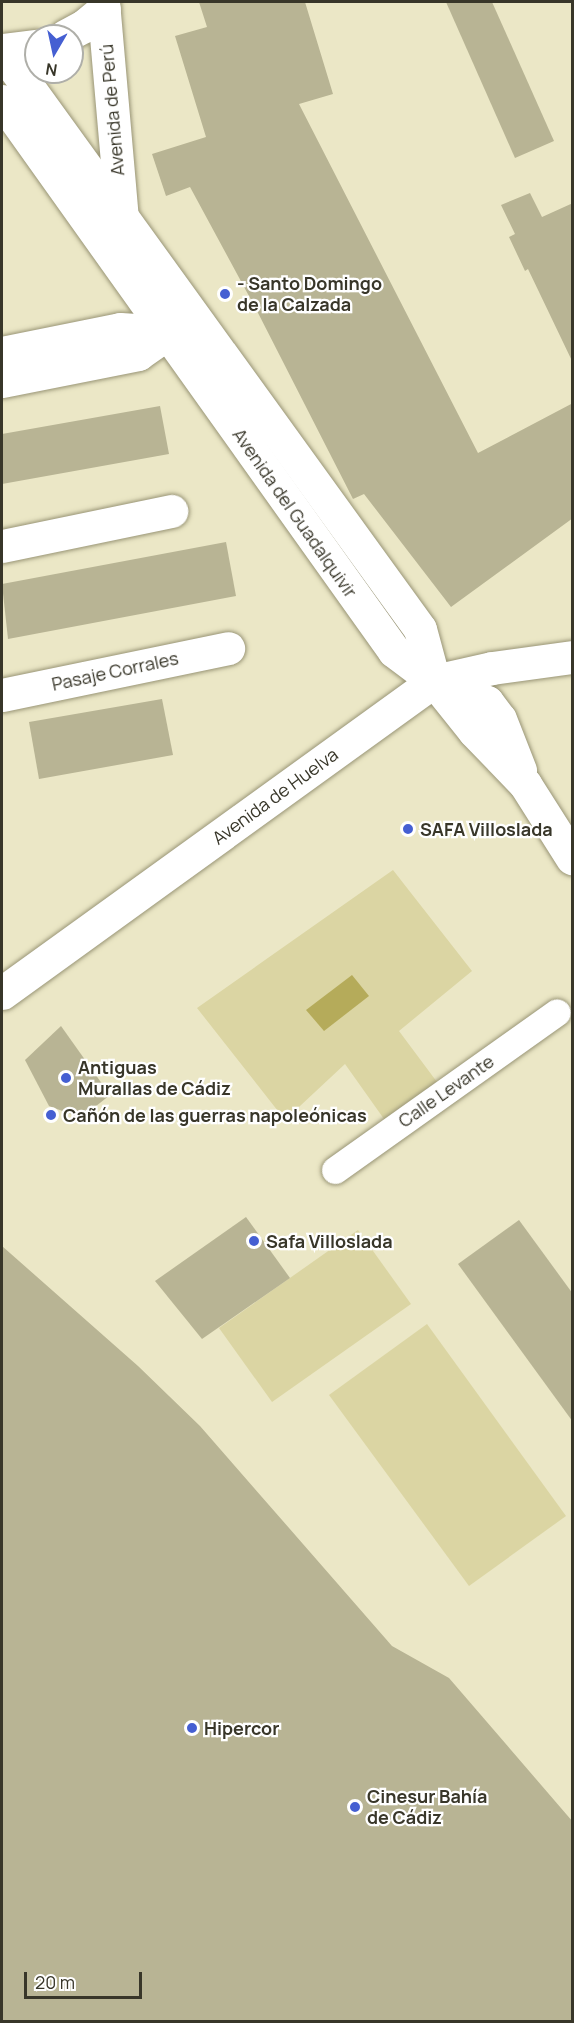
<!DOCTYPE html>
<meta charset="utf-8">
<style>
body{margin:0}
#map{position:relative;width:574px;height:2023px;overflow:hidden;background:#ebe7c6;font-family:Manrope,sans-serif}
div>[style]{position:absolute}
.green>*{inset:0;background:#dbd5a3}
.water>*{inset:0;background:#b5ab5a}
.building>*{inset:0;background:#b8b494}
.roads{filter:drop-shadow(0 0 2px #999576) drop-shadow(0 0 2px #999576)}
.pedestrian>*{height:27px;margin:-13.5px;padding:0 13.5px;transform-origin:13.5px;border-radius:13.5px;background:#fff}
.minor>*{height:33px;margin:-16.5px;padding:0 16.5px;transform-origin:16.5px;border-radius:16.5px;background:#fff}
.tertiary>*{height:33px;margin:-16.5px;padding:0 16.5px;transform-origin:16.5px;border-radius:16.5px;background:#fff}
.dots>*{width:16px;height:16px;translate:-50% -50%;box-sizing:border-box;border:3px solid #fff;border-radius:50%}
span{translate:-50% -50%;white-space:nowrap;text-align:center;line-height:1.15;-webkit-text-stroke:4.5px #fff;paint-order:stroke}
.street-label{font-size:18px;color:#383629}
.poi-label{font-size:18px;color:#383629;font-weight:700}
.left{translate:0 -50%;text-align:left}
.frame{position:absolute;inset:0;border:3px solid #383629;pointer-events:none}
.north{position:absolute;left:24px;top:24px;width:60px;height:60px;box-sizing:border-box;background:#fff;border:2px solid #afafa9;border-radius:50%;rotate:189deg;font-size:16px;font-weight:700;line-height:24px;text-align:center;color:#383629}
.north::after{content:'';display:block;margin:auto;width:21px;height:27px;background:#455fd2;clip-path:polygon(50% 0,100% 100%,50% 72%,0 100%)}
.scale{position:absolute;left:24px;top:1972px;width:118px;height:27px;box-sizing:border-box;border:3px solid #383629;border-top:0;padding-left:8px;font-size:18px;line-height:21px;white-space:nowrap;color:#383629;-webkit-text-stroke:4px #fff;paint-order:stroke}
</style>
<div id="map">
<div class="green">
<div style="clip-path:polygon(393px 870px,472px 971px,399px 1031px,437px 1082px,384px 1119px,345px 1064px,285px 1120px,197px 1008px)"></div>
<div style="clip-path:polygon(358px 1230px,411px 1304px,272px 1402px,219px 1328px)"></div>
<div style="clip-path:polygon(427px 1324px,566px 1516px,469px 1586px,329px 1395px)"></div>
</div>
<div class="water">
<div style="clip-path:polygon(352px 975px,369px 996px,324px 1031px,306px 1010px)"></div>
</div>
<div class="building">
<div style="clip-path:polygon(199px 2px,305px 2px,333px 94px,299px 104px,478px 453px,573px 403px,573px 518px,451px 607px,364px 494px,353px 499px,256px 309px,190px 187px,166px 196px,152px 154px,206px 137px,175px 36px,207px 27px)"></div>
<div style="clip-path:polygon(446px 2px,492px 2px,554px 141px,515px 158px)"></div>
<div style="clip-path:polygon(530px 193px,542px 217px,573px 203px,573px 363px,528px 269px,525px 271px,509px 237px,515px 234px,501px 205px)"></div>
<div style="clip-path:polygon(160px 406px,169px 454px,2px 484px,2px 434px)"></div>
<div style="clip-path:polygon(226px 542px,236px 596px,8px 639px,2px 584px)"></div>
<div style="clip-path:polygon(162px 699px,173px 755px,39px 779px,29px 722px)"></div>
<div style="clip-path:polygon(61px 1026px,110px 1095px,81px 1118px,49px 1106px,25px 1060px)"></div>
<div style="clip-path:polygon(246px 1217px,290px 1278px,202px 1339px,155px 1281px)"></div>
<div style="clip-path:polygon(519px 1220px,573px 1294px,573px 1422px,458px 1264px)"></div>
<div style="clip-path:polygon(2px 1246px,138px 1366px,200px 1426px,392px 1646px,449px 1678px,573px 1822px,573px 2022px,2px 2022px)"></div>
</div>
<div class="roads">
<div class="pedestrian">
<div style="left:335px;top:1170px;width:272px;rotate:-35.4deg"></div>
</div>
<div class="minor">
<div style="left:103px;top:2px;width:217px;rotate:85deg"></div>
<div style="left:65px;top:36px;width:21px;rotate:-28deg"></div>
<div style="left:84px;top:26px;width:26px;rotate:-40deg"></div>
<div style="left:2px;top:50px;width:34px;rotate:-7deg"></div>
<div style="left:2px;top:353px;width:120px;rotate:-11.5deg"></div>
<div style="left:120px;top:329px;width:49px;rotate:3.5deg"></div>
<div style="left:2px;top:381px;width:139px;rotate:-11.2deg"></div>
<div style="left:138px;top:354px;width:38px;rotate:-35deg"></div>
<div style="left:2px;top:546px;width:173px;rotate:-11.7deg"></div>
<div style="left:2px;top:695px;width:231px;rotate:-11.7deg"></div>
</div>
<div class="tertiary">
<div style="left:2px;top:51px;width:713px;rotate:54.13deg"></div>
<div style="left:420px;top:629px;width:54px;rotate:74.9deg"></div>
<div style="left:2px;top:101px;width:675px;rotate:54.52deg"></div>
<div style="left:394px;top:651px;width:50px;rotate:36.9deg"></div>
<div style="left:434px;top:681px;width:64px;rotate:51.3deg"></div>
<div style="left:474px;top:731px;width:74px;rotate:46.1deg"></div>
<div style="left:525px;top:784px;width:88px;rotate:57.6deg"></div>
<div style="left:436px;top:682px;width:55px;rotate:21.4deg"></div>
<div style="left:487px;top:702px;width:21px;rotate:53deg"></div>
<div style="left:500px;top:719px;width:55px;rotate:68.6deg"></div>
<div style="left:2px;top:993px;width:533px;rotate:-35.84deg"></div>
<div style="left:434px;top:681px;width:59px;rotate:-12.6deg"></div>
<div style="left:492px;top:668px;width:81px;rotate:-7.8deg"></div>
</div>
</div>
<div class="dots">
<div style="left:225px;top:294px;background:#455fd2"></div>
<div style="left:408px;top:829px;background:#455fd2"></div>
<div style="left:66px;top:1078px;background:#455fd2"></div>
<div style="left:51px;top:1115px;background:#455fd2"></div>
<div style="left:254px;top:1241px;background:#455fd2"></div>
<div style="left:192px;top:1728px;background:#455fd2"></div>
<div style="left:355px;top:1807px;background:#455fd2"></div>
</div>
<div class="street-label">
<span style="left:112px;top:110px;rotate:-95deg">Avenida de Perú</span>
<span style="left:295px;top:513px;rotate:55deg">Avenida del Guadalquivir</span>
<span style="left:115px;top:671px;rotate:-12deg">Pasaje Corrales</span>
<span style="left:275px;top:796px;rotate:-36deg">Avenida de Huelva</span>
<span style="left:446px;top:1091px;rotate:-35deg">Calle Levante</span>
</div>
<div class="poi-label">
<span class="left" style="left:237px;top:294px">- Santo Domingo<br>de la Calzada</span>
<span class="left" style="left:420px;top:829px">SAFA Villoslada</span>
<span class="left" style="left:78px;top:1078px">Antiguas<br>Murallas de Cádiz</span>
<span class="left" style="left:63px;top:1115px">Cañón de las guerras napoleónicas</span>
<span class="left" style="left:266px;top:1241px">Safa Villoslada</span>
<span class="left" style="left:204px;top:1728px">Hipercor</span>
<span class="left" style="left:367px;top:1807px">Cinesur Bahía<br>de Cádiz</span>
</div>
<div class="frame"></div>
<div class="north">N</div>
<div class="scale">20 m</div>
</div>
